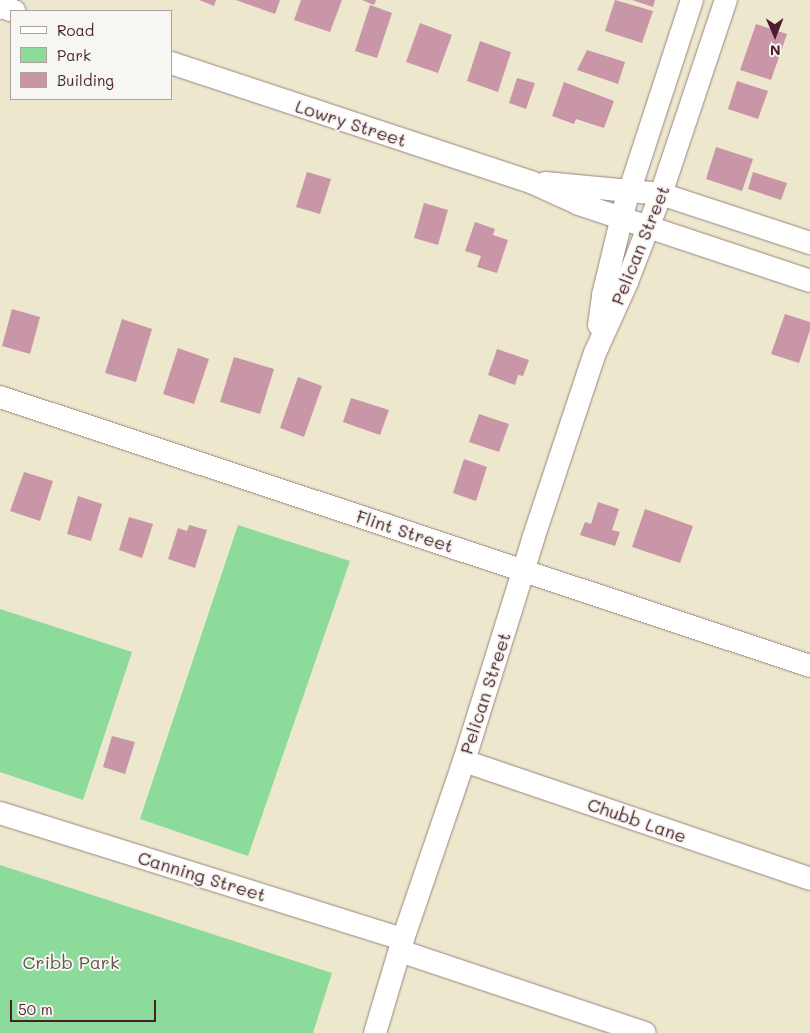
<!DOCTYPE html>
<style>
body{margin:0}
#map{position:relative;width:810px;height:1033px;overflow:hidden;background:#ede7ce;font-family:Mali,sans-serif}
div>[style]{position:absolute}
.green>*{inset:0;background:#8cdb9a}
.building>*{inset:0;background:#c996a7}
.roads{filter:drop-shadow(0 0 1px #9c837c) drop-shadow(0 0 1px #9c837c)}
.minor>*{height:22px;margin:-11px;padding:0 11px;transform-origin:11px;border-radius:11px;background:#fff}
span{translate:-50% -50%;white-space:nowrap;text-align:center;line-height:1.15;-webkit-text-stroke:4px #f6f6f2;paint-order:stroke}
.street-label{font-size:18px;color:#4a1f2b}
.park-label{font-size:18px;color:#5e574c}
.legend{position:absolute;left:10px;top:10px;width:162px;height:90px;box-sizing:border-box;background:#f6f6f2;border:1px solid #b1a0a2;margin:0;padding:6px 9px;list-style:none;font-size:15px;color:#4a1f2b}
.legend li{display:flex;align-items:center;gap:10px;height:25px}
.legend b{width:25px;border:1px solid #b1a0a2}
.north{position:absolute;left:750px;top:10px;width:50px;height:50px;-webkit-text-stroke:4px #f6f6f2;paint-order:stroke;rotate:179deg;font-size:14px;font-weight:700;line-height:20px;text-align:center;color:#4a1f2b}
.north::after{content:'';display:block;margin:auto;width:18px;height:22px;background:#4a1f2b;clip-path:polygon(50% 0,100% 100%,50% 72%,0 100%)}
.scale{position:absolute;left:10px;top:1000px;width:146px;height:22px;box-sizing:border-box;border:2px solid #4a1f2b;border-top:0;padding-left:6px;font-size:15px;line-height:18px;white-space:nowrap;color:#4a1f2b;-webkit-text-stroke:4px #f6f6f2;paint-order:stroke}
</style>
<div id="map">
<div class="green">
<div style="clip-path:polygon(238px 525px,350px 561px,248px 856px,140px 819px)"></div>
<div style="clip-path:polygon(0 609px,132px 652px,83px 800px,0 772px)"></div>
<div style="clip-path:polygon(0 865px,332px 973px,313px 1033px,0 1033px)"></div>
</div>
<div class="building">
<div style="clip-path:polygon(199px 0,216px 0,214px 6px)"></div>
<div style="clip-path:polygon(236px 0,280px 0,275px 14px)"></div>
<div style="clip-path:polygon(301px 0,342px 0,330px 32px,294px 20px)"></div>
<div style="clip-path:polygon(362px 0,376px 0,374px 5px)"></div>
<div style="clip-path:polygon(615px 0,653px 11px,642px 43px,605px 31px)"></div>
<div style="clip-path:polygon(632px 0,655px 0,653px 7px)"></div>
<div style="clip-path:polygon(370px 5px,392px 13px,377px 58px,355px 51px)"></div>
<div style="clip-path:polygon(420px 23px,452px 35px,438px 73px,406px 62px)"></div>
<div style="clip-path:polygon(756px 24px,787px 34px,771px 80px,740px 70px)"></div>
<div style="clip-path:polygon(480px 41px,511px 52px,498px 92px,467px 81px)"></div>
<div style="clip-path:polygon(587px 50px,625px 62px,618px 84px,577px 70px)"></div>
<div style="clip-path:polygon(517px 78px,535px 83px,526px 109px,509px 103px)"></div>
<div style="clip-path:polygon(737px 81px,768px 91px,758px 119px,728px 109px)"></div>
<div style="clip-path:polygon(564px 82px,614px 101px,604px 128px,576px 119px,574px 124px,552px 116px)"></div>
<div style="clip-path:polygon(716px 147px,753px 159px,742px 191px,706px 179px)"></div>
<div style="clip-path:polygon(307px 172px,331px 179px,320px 214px,296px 207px)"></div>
<div style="clip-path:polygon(753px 172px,787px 183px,781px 200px,748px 189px)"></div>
<div style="clip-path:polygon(424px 203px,448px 210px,438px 245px,414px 238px)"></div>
<div style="clip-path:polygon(475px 222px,495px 229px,493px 235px,508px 240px,497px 273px,477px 267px,481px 256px,465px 251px)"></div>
<div style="clip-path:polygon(12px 309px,40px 317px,30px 354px,2px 346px)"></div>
<div style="clip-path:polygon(785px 314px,810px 322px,810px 330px,799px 363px,771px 354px)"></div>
<div style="clip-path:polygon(122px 319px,152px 329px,136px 382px,105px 373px)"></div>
<div style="clip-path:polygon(178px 348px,209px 359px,194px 404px,163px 394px)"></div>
<div style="clip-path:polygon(497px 349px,529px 360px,523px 376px,518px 375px,515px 385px,488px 375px)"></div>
<div style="clip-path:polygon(234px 357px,274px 369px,260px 414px,220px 402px)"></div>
<div style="clip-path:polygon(298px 377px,322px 386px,304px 437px,280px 428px)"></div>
<div style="clip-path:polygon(351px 398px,389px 410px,380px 435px,343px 422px)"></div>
<div style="clip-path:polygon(479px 414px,509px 424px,499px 452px,469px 442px)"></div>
<div style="clip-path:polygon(464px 459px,487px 467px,476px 501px,453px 493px)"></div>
<div style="clip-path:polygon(24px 472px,53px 481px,40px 521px,10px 511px)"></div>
<div style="clip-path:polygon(78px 496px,102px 504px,91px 541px,67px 534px)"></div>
<div style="clip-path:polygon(598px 502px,619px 509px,612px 530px,620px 532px,615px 546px,580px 535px,585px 522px,591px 524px)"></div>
<div style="clip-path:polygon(645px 509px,693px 526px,680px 563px,632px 547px)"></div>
<div style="clip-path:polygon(129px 517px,153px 524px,142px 558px,119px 550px)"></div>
<div style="clip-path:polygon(189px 525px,207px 530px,195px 568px,168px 559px,178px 528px,187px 531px)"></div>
<div style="clip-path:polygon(112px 736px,135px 742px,125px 774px,103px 767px)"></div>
</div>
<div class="roads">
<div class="minor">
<div style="left:0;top:7px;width:15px;rotate:16deg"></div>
<div style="left:171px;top:63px;width:379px;rotate:18.3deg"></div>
<div style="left:531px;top:182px;width:53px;rotate:24.6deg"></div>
<div style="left:579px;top:204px;width:243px;rotate:18.4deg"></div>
<div style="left:545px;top:183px;width:117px;rotate:5.4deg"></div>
<div style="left:661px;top:194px;width:157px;rotate:18.2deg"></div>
<div style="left:599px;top:325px;width:30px;rotate:-82deg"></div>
<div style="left:603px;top:295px;width:89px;rotate:-76.4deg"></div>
<div style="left:624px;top:208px;width:219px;rotate:-71.9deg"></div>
<div style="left:0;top:397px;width:853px;rotate:18.37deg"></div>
<div style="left:464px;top:761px;width:366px;rotate:18.8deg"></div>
<div style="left:0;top:813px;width:422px;rotate:17.4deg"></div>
<div style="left:400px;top:951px;width:258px;rotate:18.5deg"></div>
<div style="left:375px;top:1033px;width:98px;rotate:-73.4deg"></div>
<div style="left:403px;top:939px;width:188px;rotate:-71.1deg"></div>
<div style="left:464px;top:761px;width:232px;rotate:-72.7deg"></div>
<div style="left:533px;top:539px;width:196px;rotate:-71.6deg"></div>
<div style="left:595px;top:353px;width:78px;rotate:-65.7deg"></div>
<div style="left:627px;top:282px;width:94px;rotate:-68.9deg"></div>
<div style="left:661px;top:194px;width:205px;rotate:-71.5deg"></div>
</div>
</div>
<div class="street-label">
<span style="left:351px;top:123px;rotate:18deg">Lowry Street</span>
<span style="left:640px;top:245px;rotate:-68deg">Pelican Street</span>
<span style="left:405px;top:531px;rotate:18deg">Flint Street</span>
<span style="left:485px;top:693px;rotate:-72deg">Pelican Street</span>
<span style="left:637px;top:820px;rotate:19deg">Chubb Lane</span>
<span style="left:202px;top:876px;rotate:17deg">Canning Street</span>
</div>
<div class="park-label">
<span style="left:71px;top:962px">Cribb Park</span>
</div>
<ul class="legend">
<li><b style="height:6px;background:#fff"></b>Road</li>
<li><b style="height:14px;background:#8cdb9a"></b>Park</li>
<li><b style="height:14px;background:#c996a7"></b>Building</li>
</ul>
<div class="north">N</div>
<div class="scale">50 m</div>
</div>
